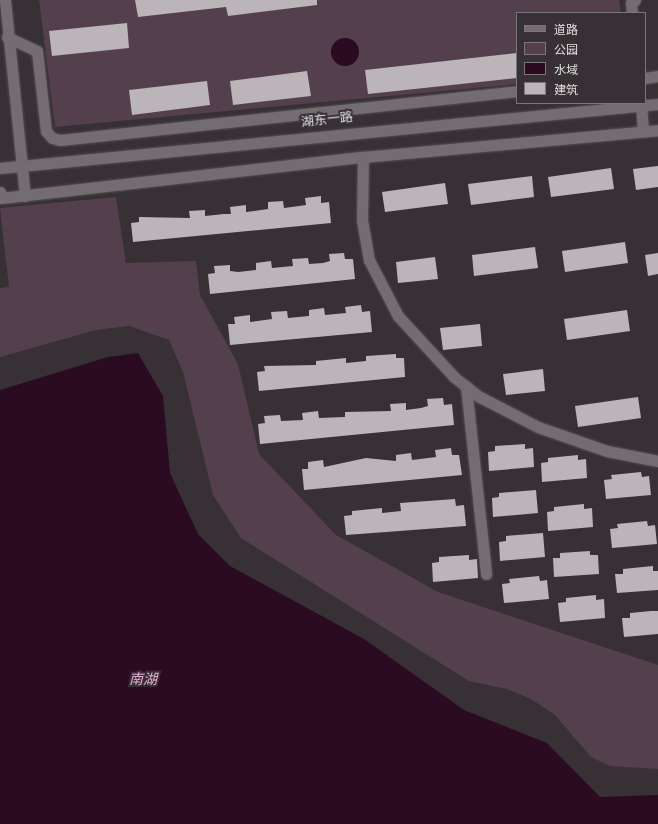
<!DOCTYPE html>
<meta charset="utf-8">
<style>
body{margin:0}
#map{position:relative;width:658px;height:824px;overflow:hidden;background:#373135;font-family:"Fira Sans","Noto Sans SC",sans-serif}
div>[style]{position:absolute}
.green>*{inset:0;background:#543f4d}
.water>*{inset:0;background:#2a0b22}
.round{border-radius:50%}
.building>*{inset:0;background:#bbb4b9}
.roads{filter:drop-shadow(0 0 1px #555053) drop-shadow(0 0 1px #555053)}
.minor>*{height:11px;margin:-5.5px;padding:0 5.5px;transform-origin:5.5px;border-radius:5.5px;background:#736c70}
.secondary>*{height:11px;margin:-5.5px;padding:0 5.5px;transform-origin:5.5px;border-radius:5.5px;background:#736c70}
span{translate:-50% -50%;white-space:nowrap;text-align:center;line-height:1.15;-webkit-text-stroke:4px #373135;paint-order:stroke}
.street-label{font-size:13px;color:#e2dee0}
.water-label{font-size:14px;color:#e8aad4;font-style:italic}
.legend{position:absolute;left:516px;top:12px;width:130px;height:92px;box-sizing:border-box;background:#373135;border:1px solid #7b7679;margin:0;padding:5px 7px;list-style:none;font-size:12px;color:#e2dee0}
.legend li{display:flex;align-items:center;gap:8px;height:20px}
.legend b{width:20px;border:1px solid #7b7679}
</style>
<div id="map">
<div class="green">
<div style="clip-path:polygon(39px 0,619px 0,621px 13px,517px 13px,517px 84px,55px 127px)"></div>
<div style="clip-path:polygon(116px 197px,126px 263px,196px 261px,200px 295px,238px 364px,259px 454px,336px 535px,438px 592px,658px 665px,658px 769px,610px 766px,591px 757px,555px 715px,531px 699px,507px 689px,469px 681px,241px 538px,213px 495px,183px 372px,169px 340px,129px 326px,96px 330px,0 357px,0 288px,9px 287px,0 208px)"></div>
</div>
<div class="water">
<div class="round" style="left:331px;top:38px;width:28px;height:28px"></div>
<div style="clip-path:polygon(138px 353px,163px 396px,170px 473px,198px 534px,230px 566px,364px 639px,464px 710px,547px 743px,600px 797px,658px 795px,658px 824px,0 824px,0 390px,108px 357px)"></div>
</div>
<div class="building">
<div style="clip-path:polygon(135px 0,317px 0,317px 5px,228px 16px,226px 7px,138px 17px)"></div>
<div style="clip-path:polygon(127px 23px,129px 48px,52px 56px,49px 31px)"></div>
<div style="clip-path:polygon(517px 53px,517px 78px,368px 94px,365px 70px)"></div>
<div style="clip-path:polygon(307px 71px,311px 96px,233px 105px,230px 81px)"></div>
<div style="clip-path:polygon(207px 81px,210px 105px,132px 115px,129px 90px)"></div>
<div style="clip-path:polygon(658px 166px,658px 187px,636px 190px,633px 169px)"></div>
<div style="clip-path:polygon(611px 168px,614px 189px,551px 197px,548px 177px)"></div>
<div style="clip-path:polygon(532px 176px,534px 197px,471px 205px,468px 184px)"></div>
<div style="clip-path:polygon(445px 183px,448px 204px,385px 212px,382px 192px)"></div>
<div style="clip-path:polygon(321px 196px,321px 203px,329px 202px,331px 223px,133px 242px,131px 223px,139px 222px,139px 217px,190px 218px,189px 211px,205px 210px,205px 216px,224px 214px,231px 214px,230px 207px,246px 205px,246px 212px,261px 210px,268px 209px,268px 202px,283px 201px,284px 208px,299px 206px,306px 205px,305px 198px)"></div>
<div style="clip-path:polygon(625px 242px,628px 263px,565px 272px,562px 251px)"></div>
<div style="clip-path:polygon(535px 247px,538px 268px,474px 276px,472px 255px)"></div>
<div style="clip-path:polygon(344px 253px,345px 259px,353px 259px,355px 279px,210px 294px,208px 274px,215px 273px,214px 266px,230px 265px,230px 271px,238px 272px,256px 270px,256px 263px,271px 261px,272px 268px,293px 266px,292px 259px,308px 258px,309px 264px,323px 263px,330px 261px,329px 254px)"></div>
<div style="clip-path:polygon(658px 253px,658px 274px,648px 276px,645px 255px)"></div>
<div style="clip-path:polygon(435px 257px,438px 279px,398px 283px,396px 262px)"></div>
<div style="clip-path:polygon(361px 305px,362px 312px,370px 311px,372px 332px,230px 345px,228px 324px,235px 324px,234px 317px,250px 315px,250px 322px,272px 319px,271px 312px,287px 311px,288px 318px,309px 316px,309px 310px,324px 308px,325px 315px,346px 313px,345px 307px)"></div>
<div style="clip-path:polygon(627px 310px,630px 331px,567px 340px,564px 319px)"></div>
<div style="clip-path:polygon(480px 324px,482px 346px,443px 350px,440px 328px)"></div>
<div style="clip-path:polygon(396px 354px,396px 358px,404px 358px,405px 377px,259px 391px,257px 372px,265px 371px,264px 366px,316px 365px,316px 361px,346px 358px,346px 363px,366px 361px,366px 356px)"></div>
<div style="clip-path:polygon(543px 369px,545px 391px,506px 395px,503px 374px)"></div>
<div style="clip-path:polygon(638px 397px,641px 418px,578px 427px,575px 406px)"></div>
<div style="clip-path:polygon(443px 398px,444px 405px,452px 404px,454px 425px,260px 444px,258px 424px,265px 423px,264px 416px,280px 415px,281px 421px,303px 420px,302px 413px,318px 411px,319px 418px,345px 417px,345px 412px,391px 411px,390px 404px,406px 403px,406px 410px,421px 408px,428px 406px,427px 399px)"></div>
<div style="clip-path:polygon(525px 444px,525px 449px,533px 448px,534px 467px,489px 471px,488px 452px,495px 451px,495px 446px)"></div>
<div style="clip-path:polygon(451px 448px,452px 455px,459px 455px,462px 475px,304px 490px,302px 469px,308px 469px,308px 462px,323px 460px,324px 467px,366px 458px,396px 461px,396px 455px,411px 453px,412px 460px,436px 457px,435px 450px)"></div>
<div style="clip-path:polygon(578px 455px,578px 460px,586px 459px,587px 478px,542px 482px,541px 463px,548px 462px,548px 458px)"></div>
<div style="clip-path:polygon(641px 472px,642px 477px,649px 476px,651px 495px,606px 499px,604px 480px,612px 479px,611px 475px)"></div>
<div style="clip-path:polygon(536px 490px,538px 513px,493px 517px,492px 498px,499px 497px,499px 493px)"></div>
<div style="clip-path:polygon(455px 499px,456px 506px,464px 505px,466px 526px,346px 535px,344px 516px,352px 515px,352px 511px,382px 508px,382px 513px,401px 511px,400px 503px)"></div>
<div style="clip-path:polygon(584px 504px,584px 509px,592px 508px,593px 527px,548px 531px,547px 512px,554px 511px,554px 507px)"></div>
<div style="clip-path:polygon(647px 521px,648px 526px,655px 525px,657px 544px,612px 548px,610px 529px,618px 528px,617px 524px)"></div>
<div style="clip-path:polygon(543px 533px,545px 557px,500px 561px,499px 542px,506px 541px,506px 536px)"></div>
<div style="clip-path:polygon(590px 551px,590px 555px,598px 555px,599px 574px,554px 577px,553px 558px,560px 558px,560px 553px)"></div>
<div style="clip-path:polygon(469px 555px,469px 560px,477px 559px,478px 578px,433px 582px,432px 563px,439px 562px,439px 557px)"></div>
<div style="clip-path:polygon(653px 566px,653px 571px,658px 571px,658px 590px,617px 593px,615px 574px,623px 574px,623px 569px)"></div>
<div style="clip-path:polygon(539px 576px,540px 581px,547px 580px,549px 599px,504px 603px,502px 584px,510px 583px,509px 579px)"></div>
<div style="clip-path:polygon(596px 595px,596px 600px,604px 599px,605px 618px,560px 622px,558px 603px,566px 602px,566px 598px)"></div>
<div style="clip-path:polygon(651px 611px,658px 611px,658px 634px,624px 637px,622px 618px,630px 618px,630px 613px)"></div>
</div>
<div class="roads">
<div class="minor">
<div style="left:632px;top:13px;width:10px;rotate:-96deg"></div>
<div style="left:631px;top:3px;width:5px;rotate:-37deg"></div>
<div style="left:7px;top:37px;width:33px;rotate:25deg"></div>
<div style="left:37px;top:51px;width:81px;rotate:83.6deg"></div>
<div style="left:46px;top:131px;width:9px;rotate:49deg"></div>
<div style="left:52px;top:138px;width:8px;rotate:14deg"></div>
<div style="left:60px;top:140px;width:460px;rotate:-6.1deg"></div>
<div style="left:645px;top:78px;width:13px;rotate:-9deg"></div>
<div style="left:641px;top:103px;width:28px;rotate:86deg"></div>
<div style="left:363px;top:157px;width:63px;rotate:90.9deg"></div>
<div style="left:362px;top:220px;width:41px;rotate:80.1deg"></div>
<div style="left:369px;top:260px;width:63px;rotate:62.6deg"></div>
<div style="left:398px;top:316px;width:83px;rotate:47.4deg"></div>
<div style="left:454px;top:377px;width:33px;rotate:38deg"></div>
<div style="left:480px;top:397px;width:65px;rotate:27.3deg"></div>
<div style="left:538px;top:427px;width:73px;rotate:19.2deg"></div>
<div style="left:607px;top:451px;width:52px;rotate:11.1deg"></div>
<div style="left:466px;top:386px;width:189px;rotate:83.9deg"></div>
</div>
<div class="secondary">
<div style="left:5px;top:0;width:197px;rotate:84.2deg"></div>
<div style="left:0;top:168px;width:661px;rotate:-5.56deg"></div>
<div style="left:0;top:192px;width:6px;rotate:81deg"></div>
<div style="left:1px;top:198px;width:364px;rotate:-6.5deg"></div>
<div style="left:363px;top:157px;width:296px;rotate:-5.2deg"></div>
</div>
</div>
<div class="street-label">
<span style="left:327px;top:120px;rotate:-6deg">湖东一路</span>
</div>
<div class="water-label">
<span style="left:143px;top:680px">南湖</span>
</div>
<ul class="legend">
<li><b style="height:5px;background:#736c70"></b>道路</li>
<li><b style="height:11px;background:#543f4d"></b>公园</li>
<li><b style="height:11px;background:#2a0b22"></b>水域</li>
<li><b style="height:11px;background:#bbb4b9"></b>建筑</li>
</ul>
</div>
